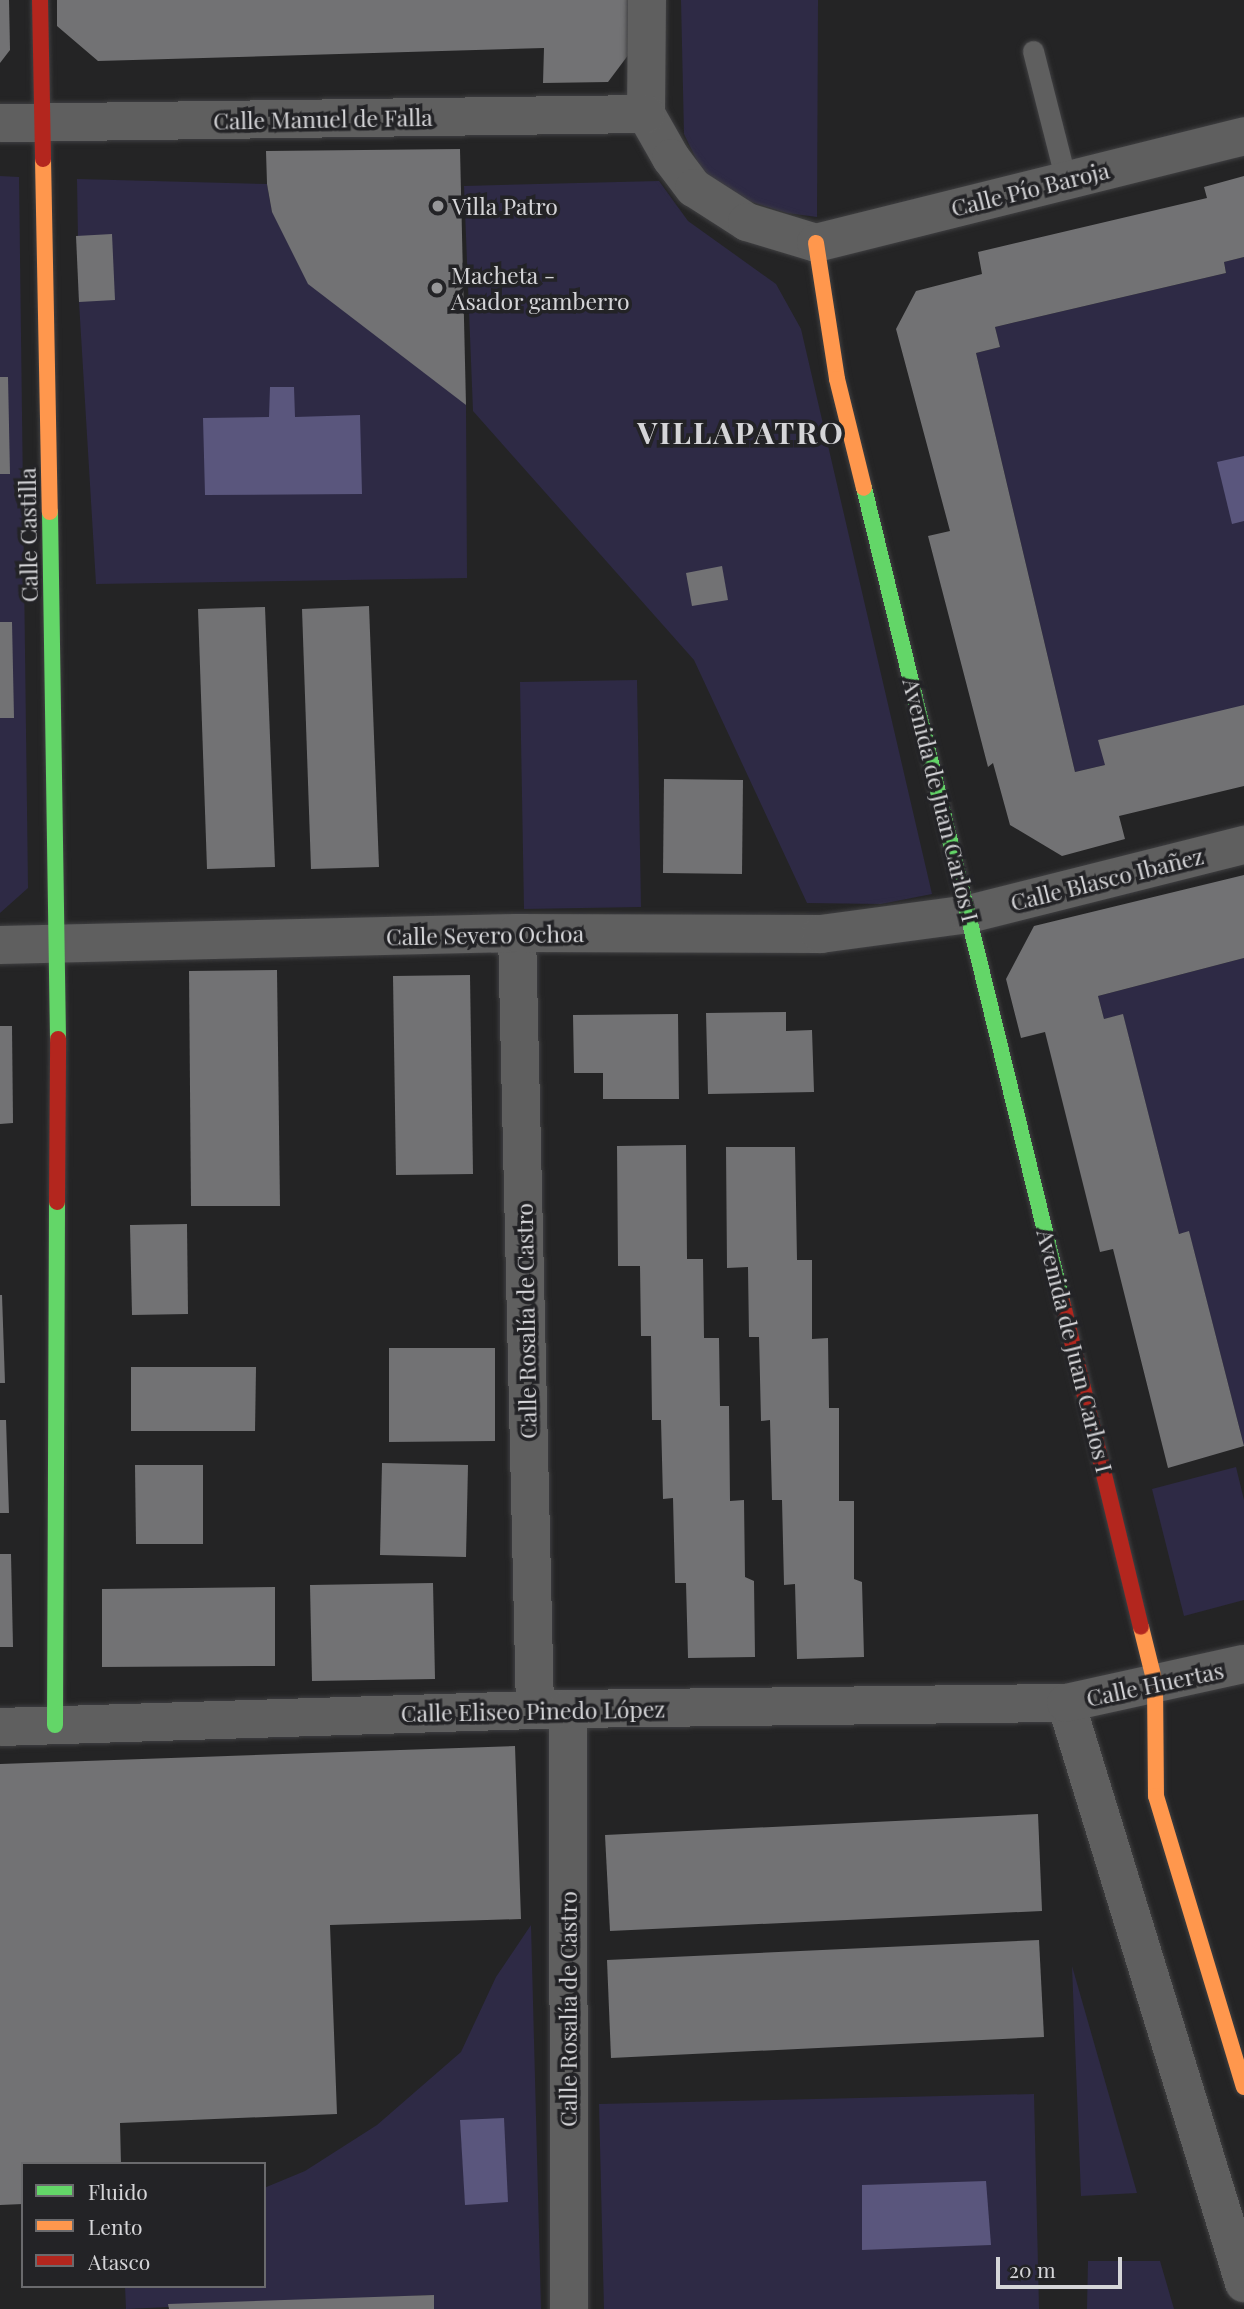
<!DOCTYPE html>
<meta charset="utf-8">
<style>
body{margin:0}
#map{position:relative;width:1244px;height:2309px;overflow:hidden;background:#242425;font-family:"Playfair Display",serif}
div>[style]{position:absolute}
.green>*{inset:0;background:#2e2a45}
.water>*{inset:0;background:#5a567d}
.building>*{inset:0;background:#727274}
.roads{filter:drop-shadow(0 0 2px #404042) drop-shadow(0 0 2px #404042)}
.lane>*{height:21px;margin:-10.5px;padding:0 10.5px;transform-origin:10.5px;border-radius:10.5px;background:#5f5f5f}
.street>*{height:38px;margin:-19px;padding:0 19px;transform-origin:19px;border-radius:19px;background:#5f5f5f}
.fast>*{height:16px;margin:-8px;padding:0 8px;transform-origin:8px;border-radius:8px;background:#63d668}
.slow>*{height:16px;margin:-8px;padding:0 8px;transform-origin:8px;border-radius:8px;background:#ff974d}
.jam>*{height:16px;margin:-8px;padding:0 8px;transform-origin:8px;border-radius:8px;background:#b3261e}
.dots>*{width:19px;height:19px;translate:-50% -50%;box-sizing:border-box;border:4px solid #232326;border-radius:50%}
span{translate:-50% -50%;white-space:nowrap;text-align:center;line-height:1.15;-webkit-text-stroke:7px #232326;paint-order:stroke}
.street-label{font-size:23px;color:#d5d5d8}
.poi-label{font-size:23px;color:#d5d5d8}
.left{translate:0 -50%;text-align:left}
.district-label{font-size:30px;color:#d5d5d8;font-weight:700;letter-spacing:2px}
.legend{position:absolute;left:21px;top:2162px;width:245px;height:126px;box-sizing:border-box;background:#232326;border:2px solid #6a6a6d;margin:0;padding:9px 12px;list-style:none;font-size:21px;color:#d5d5d8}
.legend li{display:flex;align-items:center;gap:14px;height:35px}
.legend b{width:35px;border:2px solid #6a6a6d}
.scale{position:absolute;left:996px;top:2257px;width:126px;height:32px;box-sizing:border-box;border:4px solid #d5d5d8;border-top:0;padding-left:9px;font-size:21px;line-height:24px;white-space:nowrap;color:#d5d5d8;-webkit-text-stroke:5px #232326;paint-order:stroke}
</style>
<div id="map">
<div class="green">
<div style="clip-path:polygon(681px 0,818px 0,817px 217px,787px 213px,736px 197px,703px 173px,684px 134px)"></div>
<div style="clip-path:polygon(0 176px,19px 177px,28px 888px,0 913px)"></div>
<div style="clip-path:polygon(77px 179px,267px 184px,272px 212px,466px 405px,467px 578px,96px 584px,79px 302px)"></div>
<div style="clip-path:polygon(659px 181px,688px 221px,776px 284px,801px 329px,932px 894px,881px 904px,807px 903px,694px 660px,473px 411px,464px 186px)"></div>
<div style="clip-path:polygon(1244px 257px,1244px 705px,1105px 765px,1075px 772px,976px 353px,1000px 347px,995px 327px,1226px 273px,1224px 262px)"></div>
<div style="clip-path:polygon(637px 680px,641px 907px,524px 909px,520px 682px)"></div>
<div style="clip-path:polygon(1244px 958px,1244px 1446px,1189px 1232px,1179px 1234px,1123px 1015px,1104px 1019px,1098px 996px)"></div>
<div style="clip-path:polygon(1236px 1467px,1244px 1500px,1244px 1600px,1184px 1616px,1152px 1489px)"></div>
<div style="clip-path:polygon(531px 1925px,541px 2309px,434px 2309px,433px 2295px,126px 2309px,125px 2286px,264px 2286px,264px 2188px,305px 2171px,377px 2125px,461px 2052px,496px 1977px)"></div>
<div style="clip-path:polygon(1072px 1966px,1137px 2193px,1081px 2196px)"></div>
<div style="clip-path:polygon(1034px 2094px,1039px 2309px,604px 2309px,599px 2104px)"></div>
<div style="clip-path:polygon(1088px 2261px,1160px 2261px,1174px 2309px,1087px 2309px)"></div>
</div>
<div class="water">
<div style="clip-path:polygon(270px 387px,294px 387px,295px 417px,360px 415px,362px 494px,205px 495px,203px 418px,269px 417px)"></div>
<div style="clip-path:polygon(1244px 456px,1244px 521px,1232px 524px,1217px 462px)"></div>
<div style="clip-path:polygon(504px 2118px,508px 2202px,465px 2205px,460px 2120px)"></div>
<div style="clip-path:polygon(986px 2181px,991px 2245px,862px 2250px,862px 2185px)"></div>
</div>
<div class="building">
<div style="clip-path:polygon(0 0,9px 0,10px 50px,0 63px)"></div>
<div style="clip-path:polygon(57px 0,638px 0,638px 42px,608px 82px,543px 83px,544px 48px,98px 61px,57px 26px)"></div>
<div style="clip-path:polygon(460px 149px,466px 405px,308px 284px,272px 212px,267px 184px,266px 151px)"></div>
<div style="clip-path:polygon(1244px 176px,1244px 257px,1224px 262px,1226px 273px,995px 327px,1000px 347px,976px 353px,1075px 772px,1105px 765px,1098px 740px,1244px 705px,1244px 786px,1119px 816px,1125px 839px,1062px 856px,1010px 825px,993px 763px,988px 767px,928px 536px,950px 531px,896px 329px,916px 291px,982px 274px,978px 252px,1207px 198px,1204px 187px)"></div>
<div style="clip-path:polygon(112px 234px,115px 300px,79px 302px,76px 236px)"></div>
<div style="clip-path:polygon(0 377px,8px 377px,10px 474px,0 474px)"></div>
<div style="clip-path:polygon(722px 566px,728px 600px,692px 606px,686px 573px)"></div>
<div style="clip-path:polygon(369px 606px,379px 867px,311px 869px,302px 609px)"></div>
<div style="clip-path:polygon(265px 607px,275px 867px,207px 869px,198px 609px)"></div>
<div style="clip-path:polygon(0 622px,12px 622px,14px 718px,0 718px)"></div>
<div style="clip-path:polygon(664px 779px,743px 780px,742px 874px,663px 873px)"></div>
<div style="clip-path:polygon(1244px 875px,1244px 958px,1098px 996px,1104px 1019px,1123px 1014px,1179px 1234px,1189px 1231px,1244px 1446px,1168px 1468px,1113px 1249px,1100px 1252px,1045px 1032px,1021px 1038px,1006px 979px,1034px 926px)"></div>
<div style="clip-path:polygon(277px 970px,280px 1206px,191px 1206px,189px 971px)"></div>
<div style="clip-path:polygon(470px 975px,473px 1174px,396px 1175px,393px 976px)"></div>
<div style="clip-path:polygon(786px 1012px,786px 1031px,812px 1030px,814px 1092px,708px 1094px,706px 1013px)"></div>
<div style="clip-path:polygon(678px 1014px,679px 1099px,603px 1099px,603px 1073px,574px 1073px,573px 1015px)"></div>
<div style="clip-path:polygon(0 1026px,12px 1026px,13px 1123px,0 1124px)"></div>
<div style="clip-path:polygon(686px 1145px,687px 1259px,703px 1259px,704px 1338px,719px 1338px,720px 1406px,729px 1406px,730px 1501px,744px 1500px,745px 1577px,754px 1581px,755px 1657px,688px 1658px,686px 1583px,675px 1583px,673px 1498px,663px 1499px,661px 1420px,652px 1420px,651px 1336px,641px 1336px,640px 1266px,618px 1266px,617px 1146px)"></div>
<div style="clip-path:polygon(726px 1147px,795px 1147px,797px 1260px,812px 1260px,812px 1339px,828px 1338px,829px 1408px,839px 1408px,839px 1501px,854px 1501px,854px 1579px,862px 1582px,864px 1657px,797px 1659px,795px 1584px,784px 1585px,782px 1500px,772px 1500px,770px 1420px,761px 1421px,759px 1337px,749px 1337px,748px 1267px,727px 1268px)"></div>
<div style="clip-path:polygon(187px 1224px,188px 1314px,132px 1315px,130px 1225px)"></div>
<div style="clip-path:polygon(0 1295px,2px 1295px,5px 1383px,0 1383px)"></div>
<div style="clip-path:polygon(389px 1348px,495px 1348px,495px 1441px,389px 1442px)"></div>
<div style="clip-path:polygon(131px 1367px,256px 1367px,255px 1431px,131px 1431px)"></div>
<div style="clip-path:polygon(0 1420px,6px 1420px,9px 1513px,0 1513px)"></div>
<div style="clip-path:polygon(382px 1463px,468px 1465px,466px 1557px,380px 1555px)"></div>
<div style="clip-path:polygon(135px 1465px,203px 1465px,203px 1544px,136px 1544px)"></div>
<div style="clip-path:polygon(0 1554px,11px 1554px,13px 1647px,0 1647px)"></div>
<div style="clip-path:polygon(433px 1583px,435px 1679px,312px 1681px,310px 1585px)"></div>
<div style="clip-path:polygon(275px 1587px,275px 1666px,102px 1667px,102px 1589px)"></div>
<div style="clip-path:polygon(515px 1746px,521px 1919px,330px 1925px,337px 2114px,120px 2123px,121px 2164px,23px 2164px,23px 2204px,0 2205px,0 1764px)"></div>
<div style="clip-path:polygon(1038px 1814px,1042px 1911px,610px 1931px,605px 1835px)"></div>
<div style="clip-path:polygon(1039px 1940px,1044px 2037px,611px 2058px,607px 1960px)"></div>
<div style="clip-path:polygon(434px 2295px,434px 2309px,169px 2309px,168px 2304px)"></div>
</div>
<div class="roads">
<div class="lane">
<div style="left:1033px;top:51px;width:133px;rotate:75.7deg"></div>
</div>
<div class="street">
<div style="left:647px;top:0;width:114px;rotate:90.5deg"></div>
<div style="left:646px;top:114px;width:51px;rotate:60.4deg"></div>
<div style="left:671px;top:158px;width:38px;rotate:53deg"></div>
<div style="left:694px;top:188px;width:63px;rotate:32.7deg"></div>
<div style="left:747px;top:222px;width:72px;rotate:16.9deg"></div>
<div style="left:816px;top:243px;width:441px;rotate:-14deg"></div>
<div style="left:0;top:123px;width:646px;rotate:-0.8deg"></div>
<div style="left:517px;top:933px;width:777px;rotate:88.67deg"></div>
<div style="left:0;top:945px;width:517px;rotate:-1.33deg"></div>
<div style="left:517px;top:933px;width:304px;rotate:0.2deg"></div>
<div style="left:821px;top:934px;width:149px;rotate:-7.7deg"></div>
<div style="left:969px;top:914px;width:284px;rotate:-14.1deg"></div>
<div style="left:1066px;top:1703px;width:607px;rotate:72.94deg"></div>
<div style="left:568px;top:1709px;width:600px;rotate:89.9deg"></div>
<div style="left:0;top:1727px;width:568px;rotate:-1.82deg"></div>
<div style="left:568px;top:1709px;width:498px;rotate:-0.7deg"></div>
<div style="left:1066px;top:1703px;width:182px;rotate:-12.4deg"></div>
</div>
<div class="fast">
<div style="left:864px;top:488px;width:837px;rotate:76.31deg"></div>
<div style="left:50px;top:512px;width:527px;rotate:89.13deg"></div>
<div style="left:55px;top:1725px;width:523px;rotate:-89.78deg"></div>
</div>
<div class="slow">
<div style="left:43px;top:159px;width:353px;rotate:88.9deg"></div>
<div style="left:816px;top:243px;width:138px;rotate:81.2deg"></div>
<div style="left:837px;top:379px;width:112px;rotate:76.1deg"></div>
<div style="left:1141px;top:1627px;width:58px;rotate:76deg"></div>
<div style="left:1155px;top:1683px;width:113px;rotate:89.5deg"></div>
<div style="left:1156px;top:1796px;width:304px;rotate:73.2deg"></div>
</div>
<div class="jam">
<div style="left:40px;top:0;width:159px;rotate:88.9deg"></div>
<div style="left:57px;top:1202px;width:163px;rotate:-89.6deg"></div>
<div style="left:1062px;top:1301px;width:335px;rotate:76.4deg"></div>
</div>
</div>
<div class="dots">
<div style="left:438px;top:206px;background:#979799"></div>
<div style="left:437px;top:288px;background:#979799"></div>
</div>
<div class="street-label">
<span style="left:323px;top:119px;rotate:-1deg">Calle Manuel de Falla</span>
<span style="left:1030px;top:189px;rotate:-14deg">Calle Pío Baroja</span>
<span style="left:28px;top:535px;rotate:-91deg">Calle Castilla</span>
<span style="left:941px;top:800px;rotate:76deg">Avenida de Juan Carlos I</span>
<span style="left:1107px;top:879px;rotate:-14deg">Calle Blasco Ibañez</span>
<span style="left:485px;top:935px;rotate:-1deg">Calle Severo Ochoa</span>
<span style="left:526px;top:1321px;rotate:-91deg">Calle Rosalía de Castro</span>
<span style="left:1075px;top:1351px;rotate:76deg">Avenida de Juan Carlos I</span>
<span style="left:1155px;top:1684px;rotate:-12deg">Calle Huertas</span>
<span style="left:533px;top:1711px;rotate:-1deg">Calle Eliseo Pinedo López</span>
<span style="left:568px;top:2009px;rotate:-90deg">Calle Rosalía de Castro</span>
</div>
<div class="poi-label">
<span class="left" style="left:452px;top:206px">Villa Patro</span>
<span class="left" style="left:451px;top:288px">Macheta -<br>Asador gamberro</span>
</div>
<div class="district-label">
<span style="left:741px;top:432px">VILLAPATRO</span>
</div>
<ul class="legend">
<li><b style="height:9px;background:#63d668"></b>Fluido</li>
<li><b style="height:9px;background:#ff974d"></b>Lento</li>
<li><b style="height:9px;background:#b3261e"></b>Atasco</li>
</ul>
<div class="scale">20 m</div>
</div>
